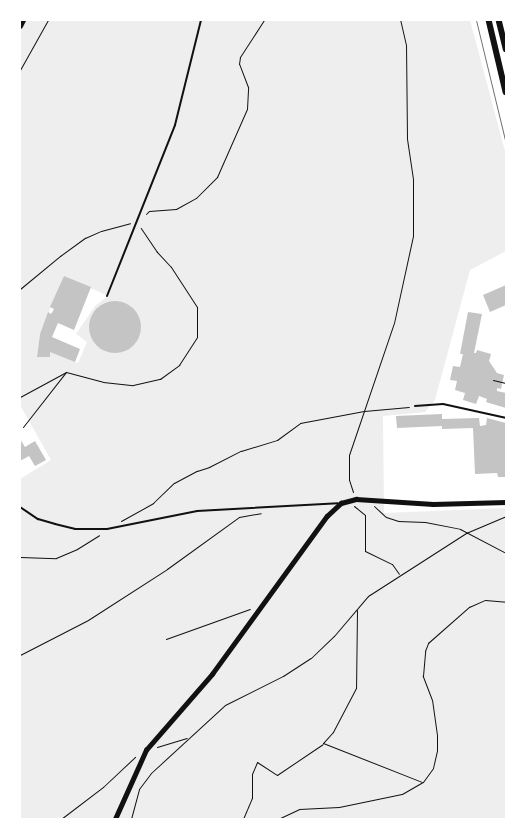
<!DOCTYPE html>
<style>
body{margin:0}
#map{position:relative;width:526px;height:839px;overflow:hidden;background:#fff;font-family:"Alegreya Sans",sans-serif}
div>[style]{position:absolute}
.green>*{inset:0;background:#eee}
.building>*{inset:0;background:#c4c4c4}
.round{border-radius:50%}
.path>*{height:1px;margin:-0.5px;padding:0 0.5px;transform-origin:0.5px;border-radius:0.5px;background:#111}
.service>*{height:2px;margin:-1px;padding:0 1px;transform-origin:1px;border-radius:1px;background:#111}
.minor>*{height:4.5px;margin:-2.25px;padding:0 2.25px;transform-origin:2.25px;border-radius:2.25px;background:#111}
.secondary>*{height:5.5px;margin:-2.75px;padding:0 2.75px;transform-origin:2.75px;border-radius:2.75px;background:#111}
.tram>*{height:1px;margin:-0.5px;padding:0 0.5px;transform-origin:0.5px;border-radius:0.5px;background:#707070}
span{translate:-50% -50%;white-space:nowrap;text-align:center;line-height:1.15;-webkit-text-stroke:5px #fff;paint-order:stroke}
.frame{position:absolute;inset:0;border:21px solid #fff;pointer-events:none}
</style>
<div id="map">
<div class="green">
<div style="clip-path:polygon(evenodd,20px 20px,470px 20px,506px 155px,506px 251px,470px 270px,435px 400px,425px 412px,383px 416px,384px 513px,506px 508px,506px 819px,20px 819px,20px 479px,51px 460px,20px 405px,20px 20px,64px 276px,108px 296px,95px 306px,76px 334px,87px 342px,78px 363px,50px 352px,49px 357px,37px 357px,40px 334px,64px 276px)"></div>
</div>
<div class="building">
<div style="clip-path:polygon(64px 276px,91px 287px,74px 330px,58px 323px,52px 337px,80px 349px,75px 362px,50px 352px,50px 357px,37px 357px,40px 334px,48px 312px,51px 314px,54px 309px,50px 307px)"></div>
<div style="clip-path:polygon(506px 285px,506px 305px,490px 312px,483px 295px)"></div>
<div class="round" style="left:89px;top:301px;width:52px;height:52px"></div>
<div style="clip-path:polygon(468px 312px,482px 314px,474px 353px,476px 353px,477px 350px,491px 354px,489px 361px,497px 373px,504px 375px,501px 389px,497px 388px,497px 391px,506px 393px,506px 408px,486px 402px,487px 399px,479px 396px,476px 404px,463px 400px,465px 393px,455px 390px,457px 381px,450px 380px,453px 366px,460px 367px,463px 354px,460px 354px)"></div>
<div style="clip-path:polygon(442px 414px,442px 419px,479px 418px,480px 426px,486px 425px,487px 418px,506px 423px,506px 477px,498px 477px,497px 473px,475px 474px,473px 428px,442px 429px,442px 426px,397px 428px,396px 416px)"></div>
<div style="clip-path:polygon(20px 439px,25px 447px,35px 441px,46px 460px,35px 466px,29px 456px,20px 461px)"></div>
</div>
<div class="path">
<div style="left:20px;top:70px;width:57px;rotate:-60.8deg"></div>
<div style="left:146px;top:214px;width:4px;rotate:-45deg"></div>
<div style="left:149px;top:211px;width:27px;rotate:-4deg"></div>
<div style="left:176px;top:209px;width:23px;rotate:-29deg"></div>
<div style="left:196px;top:198px;width:30px;rotate:-45deg"></div>
<div style="left:217px;top:177px;width:74px;rotate:-66.2deg"></div>
<div style="left:247px;top:109px;width:22px;rotate:-87deg"></div>
<div style="left:248px;top:87px;width:25px;rotate:-111deg"></div>
<div style="left:239px;top:64px;width:7px;rotate:-82deg"></div>
<div style="left:240px;top:57px;width:44px;rotate:-57deg"></div>
<div style="left:20px;top:289px;width:52px;rotate:-39.5deg"></div>
<div style="left:60px;top:256px;width:31px;rotate:-36deg"></div>
<div style="left:85px;top:238px;width:17px;rotate:-24deg"></div>
<div style="left:101px;top:231px;width:30px;rotate:-15deg"></div>
<div style="left:493px;top:380px;width:13px;rotate:13deg"></div>
<div style="left:20px;top:397px;width:52px;rotate:-28.5deg"></div>
<div style="left:66px;top:372px;width:38px;rotate:15deg"></div>
<div style="left:103px;top:382px;width:30px;rotate:6deg"></div>
<div style="left:133px;top:385px;width:28px;rotate:-13deg"></div>
<div style="left:160px;top:379px;width:24px;rotate:-36deg"></div>
<div style="left:179px;top:365px;width:33px;rotate:-57deg"></div>
<div style="left:197px;top:337px;width:30px;rotate:-90deg"></div>
<div style="left:197px;top:307px;width:48px;rotate:-123deg"></div>
<div style="left:171px;top:267px;width:21px;rotate:-133deg"></div>
<div style="left:157px;top:252px;width:29px;rotate:-124deg"></div>
<div style="left:23px;top:427px;width:70px;rotate:-52deg"></div>
<div style="left:353px;top:492px;width:13px;rotate:-108deg"></div>
<div style="left:349px;top:480px;width:25px;rotate:-90deg"></div>
<div style="left:349px;top:455px;width:139px;rotate:-71.2deg"></div>
<div style="left:394px;top:323px;width:89px;rotate:-77.7deg"></div>
<div style="left:413px;top:236px;width:57px;rotate:-90deg"></div>
<div style="left:413px;top:179px;width:40px;rotate:-98.5deg"></div>
<div style="left:407px;top:139px;width:94px;rotate:-90.6deg"></div>
<div style="left:406px;top:45px;width:26px;rotate:-103deg"></div>
<div style="left:354px;top:506px;width:14px;rotate:39deg"></div>
<div style="left:365px;top:515px;width:36px;rotate:90deg"></div>
<div style="left:365px;top:551px;width:30px;rotate:26deg"></div>
<div style="left:392px;top:564px;width:12px;rotate:55deg"></div>
<div style="left:374px;top:506px;width:16px;rotate:43deg"></div>
<div style="left:386px;top:517px;width:13px;rotate:18deg"></div>
<div style="left:398px;top:521px;width:27px;rotate:2deg"></div>
<div style="left:425px;top:522px;width:36px;rotate:11deg"></div>
<div style="left:460px;top:529px;width:52px;rotate:27.6deg"></div>
<div style="left:121px;top:521px;width:37px;rotate:-29deg"></div>
<div style="left:153px;top:503px;width:29px;rotate:-44deg"></div>
<div style="left:174px;top:483px;width:26px;rotate:-28deg"></div>
<div style="left:197px;top:471px;width:13px;rotate:-18deg"></div>
<div style="left:209px;top:467px;width:36px;rotate:-27deg"></div>
<div style="left:241px;top:451px;width:38px;rotate:-17deg"></div>
<div style="left:277px;top:440px;width:29px;rotate:-36deg"></div>
<div style="left:300px;top:423px;width:65px;rotate:-10.6deg"></div>
<div style="left:364px;top:411px;width:45px;rotate:-5.1deg"></div>
<div style="left:20px;top:557px;width:36px;rotate:2deg"></div>
<div style="left:56px;top:558px;width:23px;rotate:-23deg"></div>
<div style="left:77px;top:549px;width:26px;rotate:-32deg"></div>
<div style="left:357px;top:610px;width:78px;rotate:90.7deg"></div>
<div style="left:356px;top:688px;width:50px;rotate:117.6deg"></div>
<div style="left:333px;top:732px;width:15px;rotate:132deg"></div>
<div style="left:323px;top:743px;width:106px;rotate:21.5deg"></div>
<div style="left:166px;top:639px;width:89px;rotate:-19.7deg"></div>
<div style="left:20px;top:655px;width:76px;rotate:-27.2deg"></div>
<div style="left:88px;top:620px;width:94px;rotate:-32.8deg"></div>
<div style="left:167px;top:569px;width:89px;rotate:-35.8deg"></div>
<div style="left:239px;top:517px;width:22px;rotate:-10deg"></div>
<div style="left:157px;top:747px;width:31px;rotate:-17deg"></div>
<div style="left:61px;top:819px;width:53px;rotate:-37.3deg"></div>
<div style="left:103px;top:787px;width:44px;rotate:-43.2deg"></div>
<div style="left:131px;top:819px;width:31px;rotate:-75deg"></div>
<div style="left:139px;top:789px;width:20px;rotate:-53deg"></div>
<div style="left:151px;top:773px;width:100px;rotate:-42.6deg"></div>
<div style="left:225px;top:705px;width:65px;rotate:-26.6deg"></div>
<div style="left:283px;top:676px;width:33px;rotate:-33deg"></div>
<div style="left:311px;top:658px;width:32px;rotate:-44deg"></div>
<div style="left:334px;top:636px;width:52px;rotate:-49.6deg"></div>
<div style="left:368px;top:596px;width:117px;rotate:-32.7deg"></div>
<div style="left:466px;top:533px;width:43px;rotate:-23deg"></div>
<div style="left:243px;top:819px;width:23px;rotate:-67deg"></div>
<div style="left:252px;top:798px;width:24px;rotate:-90deg"></div>
<div style="left:252px;top:774px;width:13px;rotate:-67deg"></div>
<div style="left:257px;top:762px;width:24px;rotate:33deg"></div>
<div style="left:277px;top:775px;width:55px;rotate:-34deg"></div>
<div style="left:278px;top:819px;width:23px;rotate:-25deg"></div>
<div style="left:299px;top:809px;width:40px;rotate:-2.9deg"></div>
<div style="left:339px;top:807px;width:64px;rotate:-11.7deg"></div>
<div style="left:402px;top:794px;width:24px;rotate:-30deg"></div>
<div style="left:423px;top:782px;width:17px;rotate:-54deg"></div>
<div style="left:433px;top:768px;width:18px;rotate:-77deg"></div>
<div style="left:437px;top:750px;width:15px;rotate:-90deg"></div>
<div style="left:437px;top:735px;width:35px;rotate:-98deg"></div>
<div style="left:432px;top:700px;width:26px;rotate:-111deg"></div>
<div style="left:423px;top:676px;width:25px;rotate:-85deg"></div>
<div style="left:425px;top:651px;width:9px;rotate:-69deg"></div>
<div style="left:428px;top:643px;width:55px;rotate:-41.3deg"></div>
<div style="left:469px;top:607px;width:17px;rotate:-24deg"></div>
<div style="left:485px;top:600px;width:21px;rotate:5deg"></div>
</div>
<div class="service">
<div style="left:107px;top:296px;width:184px;rotate:-68.3deg"></div>
<div style="left:175px;top:125px;width:108px;rotate:-76.1deg"></div>
<div style="left:415px;top:406px;width:28px;rotate:-4deg"></div>
<div style="left:443px;top:404px;width:65px;rotate:12.5deg"></div>
<div style="left:20px;top:507px;width:22px;rotate:34deg"></div>
<div style="left:38px;top:519px;width:18px;rotate:16deg"></div>
<div style="left:55px;top:524px;width:21px;rotate:14deg"></div>
<div style="left:75px;top:529px;width:32px"></div>
<div style="left:107px;top:529px;width:92px;rotate:-11.3deg"></div>
<div style="left:197px;top:511px;width:141px;rotate:-3.2deg"></div>
</div>
<div class="minor">
<div style="left:20px;top:26px;width:7px;rotate:-63deg"></div>
<div style="left:115px;top:819px;width:76px;rotate:-65.8deg"></div>
<div style="left:146px;top:750px;width:101px;rotate:-49deg"></div>
<div style="left:212px;top:674px;width:195px;rotate:-54deg"></div>
<div style="left:327px;top:516px;width:19px;rotate:-43deg"></div>
<div style="left:341px;top:503px;width:16px;rotate:-15deg"></div>
<div style="left:356px;top:499px;width:77px;rotate:3.7deg"></div>
<div style="left:433px;top:504px;width:73px;rotate:-1.6deg"></div>
</div>
<div class="secondary">
<div style="left:489px;top:20px;width:74px;rotate:76.7deg"></div>
<div style="left:499px;top:20px;width:30px;rotate:76deg"></div>
</div>
<div class="tram">
<div style="left:476px;top:20px;width:128px;rotate:76.4deg"></div>
</div>
<div class="frame"></div>
</div>
